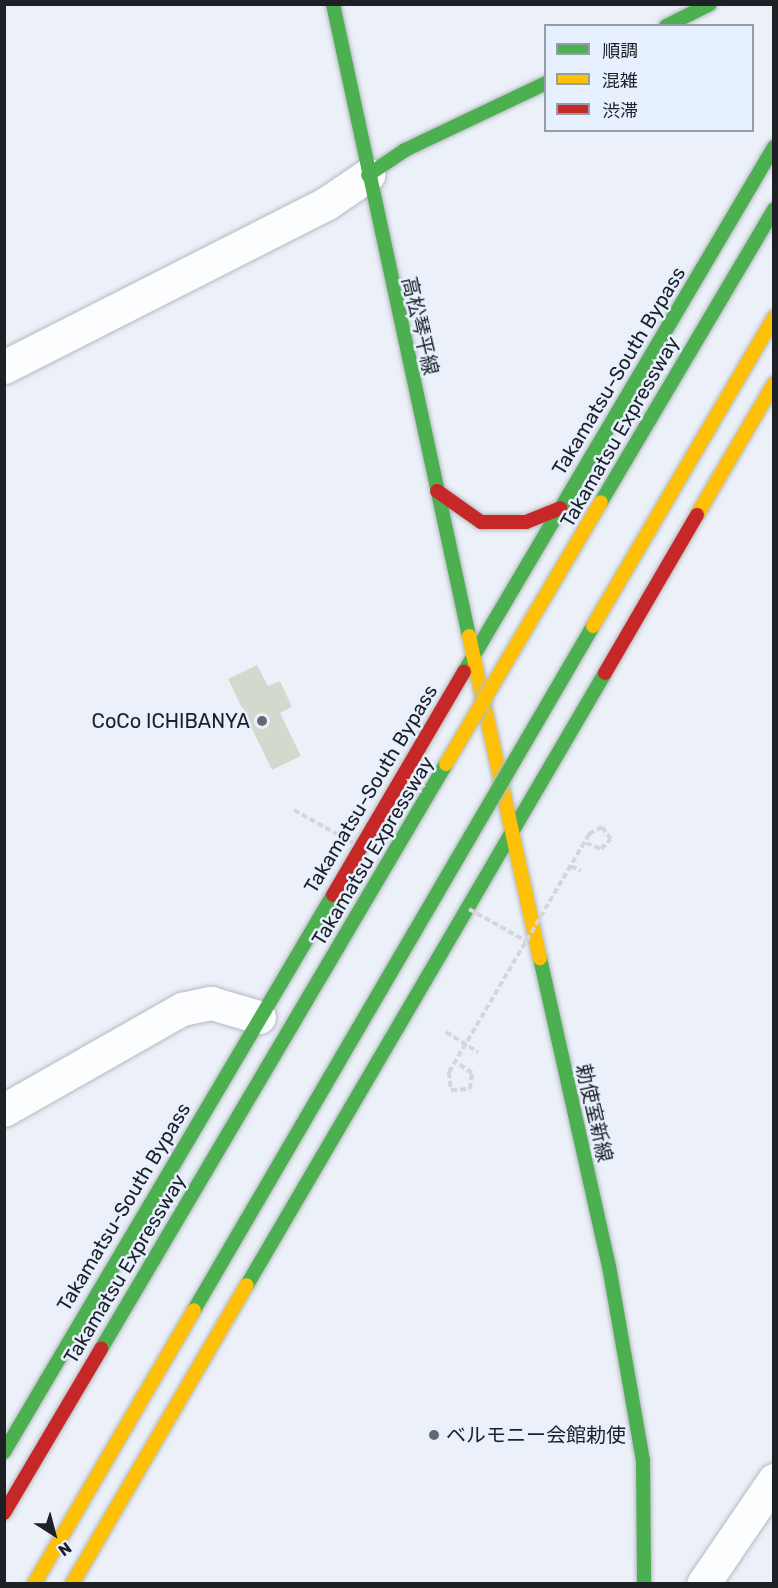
<!DOCTYPE html>
<meta charset="utf-8">
<style>
body{margin:0}
#map{position:relative;width:778px;height:1588px;overflow:hidden;background:#ecf1f9;font-family:Rubik,"Noto Sans JP",sans-serif}
div>[style]{position:absolute}
.building>*{inset:0;background:#d3dacd}
.path>*{height:4px;margin-top:-2px;transform-origin:0;background:repeating-linear-gradient(90deg,#d4d6d8 0 6px,transparent 0 9px)}
.roads{filter:drop-shadow(0 0 2px #b5b9bf) drop-shadow(0 0 2px #b5b9bf)}
.street>*{height:33px;margin:-16.5px;padding:0 16.5px;transform-origin:16.5px;border-radius:16.5px;background:#fcfdfe}
.fast>*{height:14px;margin:-7px;padding:0 7px;transform-origin:7px;border-radius:7px;background:#4caf50}
.slow>*{height:14px;margin:-7px;padding:0 7px;transform-origin:7px;border-radius:7px;background:#ffc107}
.jam>*{height:14px;margin:-7px;padding:0 7px;transform-origin:7px;border-radius:7px;background:#c62828}
.path-bridge>*{height:4px;margin-top:-2px;transform-origin:0;background:repeating-linear-gradient(90deg,#d4d6d8 0 6px,transparent 0 9px)}
.bridges{filter:drop-shadow(0 0 2px #b5b9bf) drop-shadow(0 0 2px #b5b9bf)}
.fast-bridge>*{height:14px;margin:-7px;padding:0 7px;transform-origin:7px;border-radius:7px;background:#4caf50}
.slow-bridge>*{height:14px;margin:-7px;padding:0 7px;transform-origin:7px;border-radius:7px;background:#ffc107}
.jam-bridge>*{height:14px;margin:-7px;padding:0 7px;transform-origin:7px;border-radius:7px;background:#c62828}
.dots>*{width:16px;height:16px;translate:-50% -50%;box-sizing:border-box;border:3px solid #e7f0fe;border-radius:50%}
span{translate:-50% -50%;white-space:nowrap;text-align:center;line-height:1.15;-webkit-text-stroke:5px #e7f0fe;paint-order:stroke}
.street-label{font-size:20px;color:#1d2025}
.poi-label{font-size:20px;color:#1d2025}
.right{translate:-100% -50%;text-align:right}
.left{translate:0 -50%;text-align:left}
.frame{position:absolute;inset:0;border:6px solid #1d2025;pointer-events:none}
.legend{position:absolute;left:544px;top:24px;width:210px;height:108px;box-sizing:border-box;background:#e7f0fe;border:2px solid #969da7;margin:0;padding:8px 10px;list-style:none;font-size:18px;color:#1d2025}
.legend li{display:flex;align-items:center;gap:12px;height:30px}
.legend b{width:30px;border:2px solid #969da7}
.north{position:absolute;left:24px;top:1504px;width:60px;height:60px;-webkit-text-stroke:4px #e7f0fe;paint-order:stroke;rotate:144deg;font-size:16px;font-weight:700;line-height:24px;text-align:center;color:#1d2025}
.north::after{content:'';display:block;margin:auto;width:21px;height:27px;background:#1d2025;clip-path:polygon(50% 0,100% 100%,50% 72%,0 100%)}
</style>
<div id="map">
<div class="building">
<div style="clip-path:polygon(257px 665px,268px 686px,280px 681px,292px 707px,280px 713px,301px 756px,272px 770px,228px 679px)"></div>
</div>
<div class="path">
<div style="left:586px;top:843px;width:16px;rotate:22deg"></div>
<div style="left:601px;top:849px;width:14px;rotate:-45deg"></div>
<div style="left:611px;top:839px;width:15px;rotate:-127deg"></div>
<div style="left:602px;top:827px;width:15px;rotate:152deg"></div>
<div style="left:571px;top:866px;width:11px;rotate:27deg"></div>
<div style="left:446px;top:1032px;width:38px;rotate:32deg"></div>
<div style="left:449px;top:1072px;width:18px;rotate:84deg"></div>
<div style="left:451px;top:1090px;width:19px;rotate:-3deg"></div>
<div style="left:470px;top:1089px;width:16px;rotate:-83deg"></div>
<div style="left:472px;top:1073px;width:18px;rotate:-146deg"></div>
</div>
<div class="roads">
<div class="street">
<div style="left:4px;top:367px;width:362px;rotate:-26.9deg"></div>
<div style="left:327px;top:203px;width:50px;rotate:-34.3deg"></div>
<div style="left:4px;top:1110px;width:205px;rotate:-29.6deg"></div>
<div style="left:182px;top:1009px;width:30px;rotate:-12deg"></div>
<div style="left:211px;top:1003px;width:50px;rotate:16.3deg"></div>
<div style="left:703px;top:1584px;width:126px;rotate:-55.7deg"></div>
</div>
<div class="fast">
<div style="left:333px;top:4px;width:646px;rotate:77.86deg"></div>
<div style="left:666px;top:26px;width:49px;rotate:-26.6deg"></div>
<div style="left:368px;top:175px;width:45px;rotate:-34deg"></div>
<div style="left:405px;top:150px;width:156px;rotate:-25.4deg"></div>
<div style="left:464px;top:672px;width:610px;rotate:-59.44deg"></div>
<div style="left:540px;top:958px;width:316px;rotate:77.4deg"></div>
<div style="left:609px;top:1266px;width:197px;rotate:80.1deg"></div>
<div style="left:643px;top:1460px;width:124px;rotate:89.5deg"></div>
<div style="left:247px;top:1285px;width:709px;rotate:-59.67deg"></div>
<div style="left:4px;top:1452px;width:647px;rotate:-59.43deg"></div>
</div>
<div class="slow">
<div style="left:697px;top:515px;width:152px;rotate:-59.6deg"></div>
<div style="left:469px;top:636px;width:330px;rotate:77.6deg"></div>
<div style="left:72px;top:1584px;width:346px;rotate:-59.7deg"></div>
</div>
<div class="jam">
<div style="left:437px;top:491px;width:54px;rotate:35.2deg"></div>
<div style="left:481px;top:522px;width:45px"></div>
<div style="left:526px;top:522px;width:37px;rotate:-22deg"></div>
<div style="left:605px;top:673px;width:183px;rotate:-59.8deg"></div>
<div style="left:333px;top:895px;width:259px;rotate:-59.6deg"></div>
</div>
</div>
<div class="path-bridge">
<div style="left:294px;top:810px;width:71px;rotate:29.4deg"></div>
<div style="left:469px;top:909px;width:65px;rotate:29.3deg"></div>
<div style="left:449px;top:1072px;width:276px;rotate:-59.5deg"></div>
</div>
<div class="bridges">
<div class="fast-bridge">
<div style="left:601px;top:502px;width:340px;rotate:-59.4deg"></div>
<div style="left:194px;top:1310px;width:792px;rotate:-59.74deg"></div>
<div style="left:101px;top:1349px;width:679px;rotate:-59.47deg"></div>
</div>
<div class="slow-bridge">
<div style="left:593px;top:626px;width:358px;rotate:-59.6deg"></div>
<div style="left:446px;top:764px;width:304px;rotate:-59.4deg"></div>
<div style="left:34px;top:1584px;width:317px;rotate:-59.7deg"></div>
</div>
<div class="jam-bridge">
<div style="left:4px;top:1513px;width:191px;rotate:-59.4deg"></div>
</div>
</div>
<div class="dots">
<div style="left:262px;top:721px;background:#65696f"></div>
<div style="left:434px;top:1435px;background:#65696f"></div>
</div>
<div class="street-label">
<span style="left:420px;top:326px;rotate:77deg">高松琴平線</span>
<span style="left:619px;top:371px;rotate:-59deg">Takamatsu-South Bypass</span>
<span style="left:620px;top:432px;rotate:-60deg">Takamatsu Expressway</span>
<span style="left:371px;top:789px;rotate:-59deg">Takamatsu-South Bypass</span>
<span style="left:373px;top:851px;rotate:-59deg">Takamatsu Expressway</span>
<span style="left:594px;top:1113px;rotate:77deg">勅使室新線</span>
<span style="left:124px;top:1207px;rotate:-59deg">Takamatsu-South Bypass</span>
<span style="left:125px;top:1269px;rotate:-59deg">Takamatsu Expressway</span>
</div>
<div class="poi-label">
<span class="right" style="left:250px;top:721px">CoCo ICHIBANYA</span>
<span class="left" style="left:446px;top:1435px">ベルモニー会館勅使</span>
</div>
<div class="frame"></div>
<ul class="legend">
<li><b style="height:8px;background:#4caf50"></b>順調</li>
<li><b style="height:8px;background:#ffc107"></b>混雑</li>
<li><b style="height:8px;background:#c62828"></b>渋滞</li>
</ul>
<div class="north">N</div>
</div>
